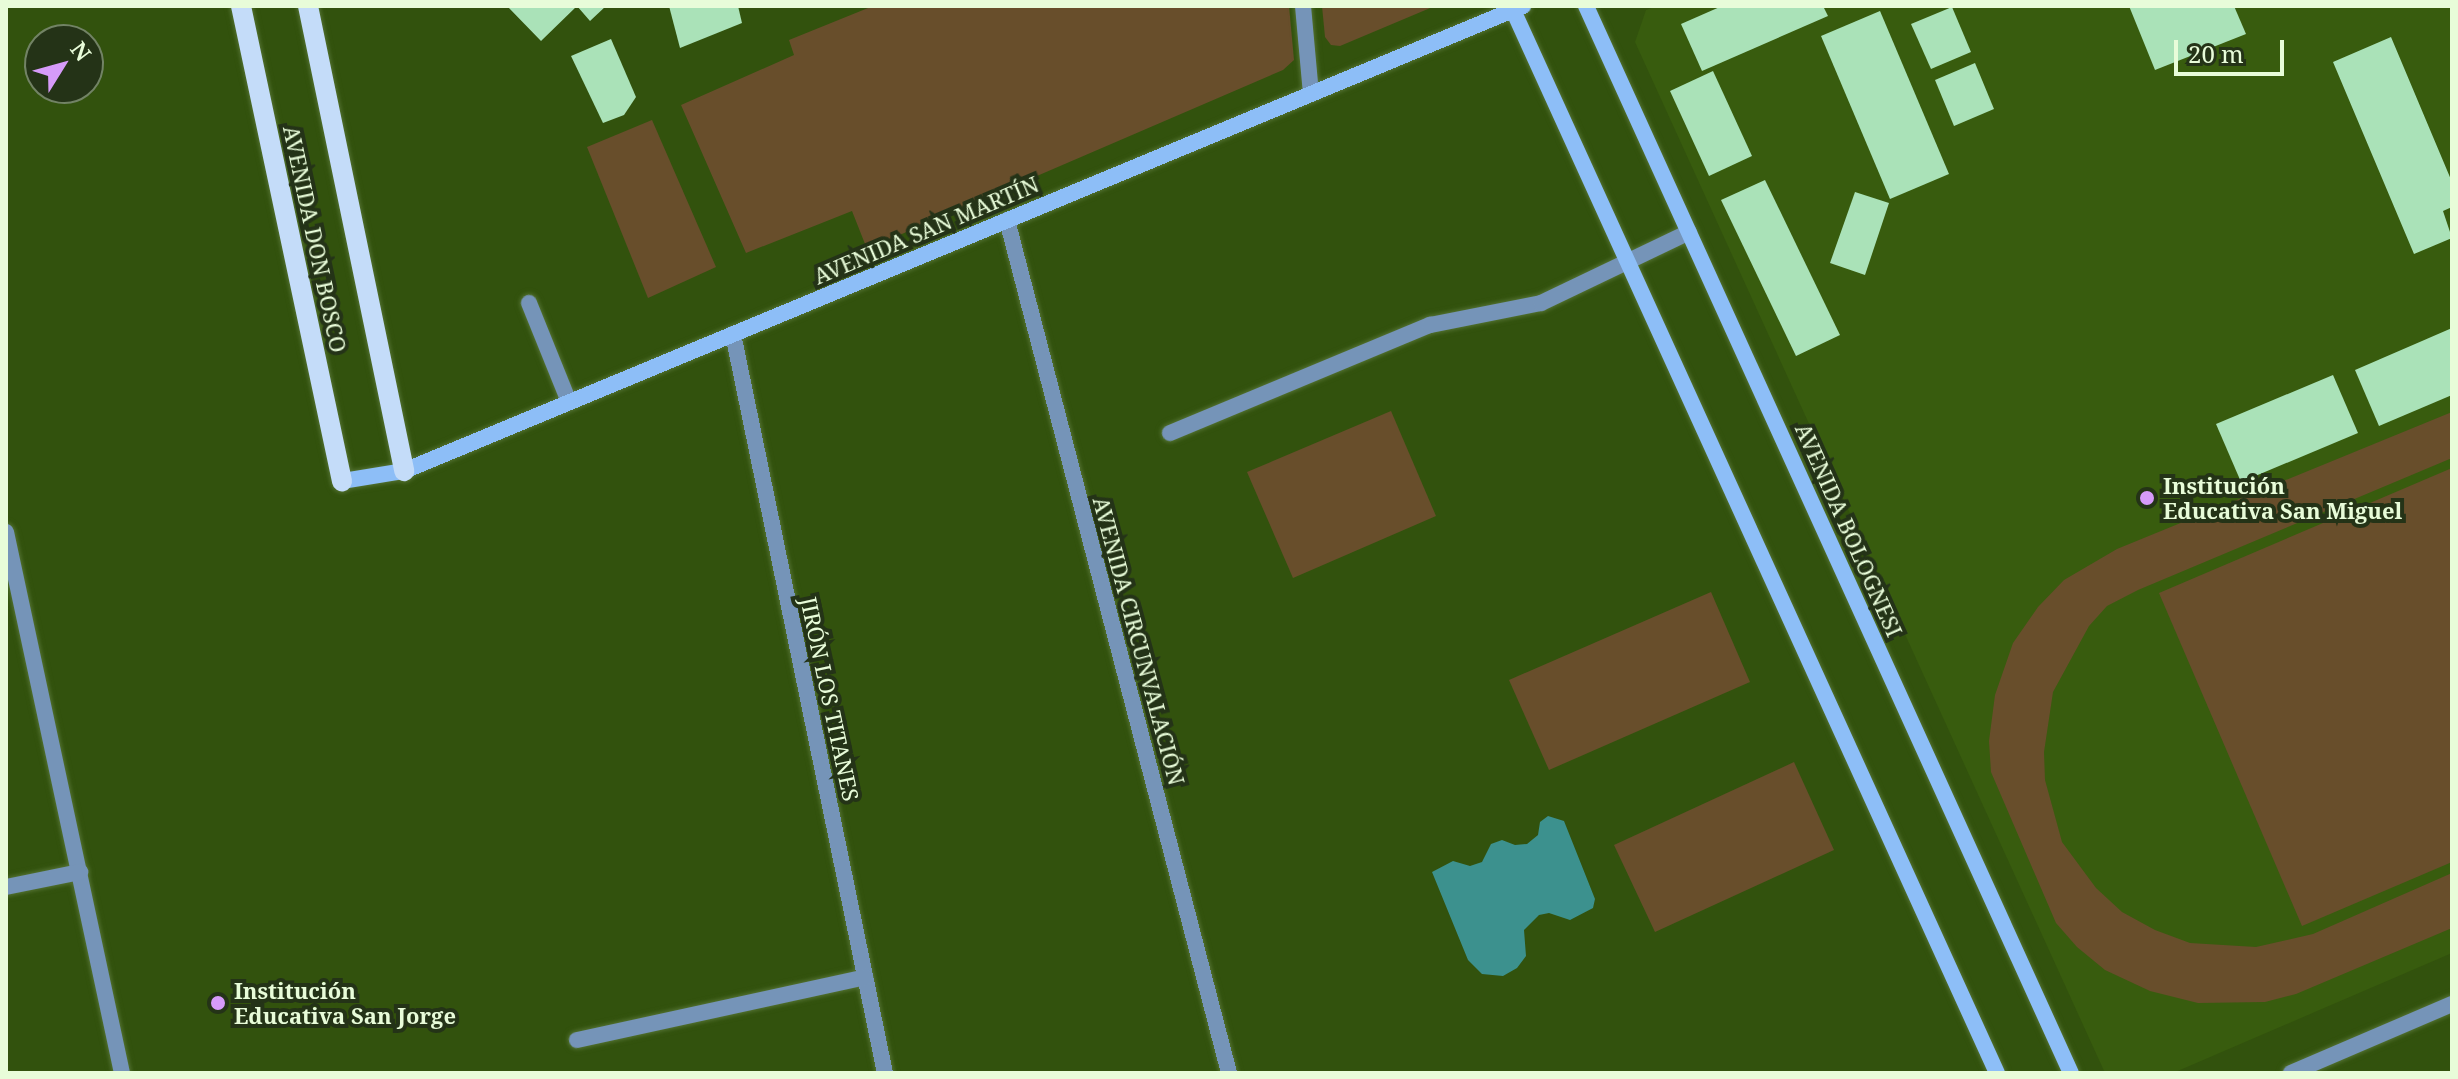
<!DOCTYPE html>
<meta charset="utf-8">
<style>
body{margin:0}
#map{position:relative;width:2458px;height:1079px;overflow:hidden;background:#32520d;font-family:"Noto Serif",serif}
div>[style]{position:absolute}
.built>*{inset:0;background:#385c0e}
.green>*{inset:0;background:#684e2b}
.water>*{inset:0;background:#3c918e}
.building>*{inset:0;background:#aae2b8}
.roads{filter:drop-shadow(0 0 2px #537132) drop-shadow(0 0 2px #537132)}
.service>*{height:16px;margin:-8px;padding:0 8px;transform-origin:8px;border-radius:8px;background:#7594b8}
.minor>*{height:16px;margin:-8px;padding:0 8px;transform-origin:8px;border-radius:8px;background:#7594b8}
.tertiary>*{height:16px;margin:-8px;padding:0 8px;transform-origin:8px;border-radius:8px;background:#7594b8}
.secondary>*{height:16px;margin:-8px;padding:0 8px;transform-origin:8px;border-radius:8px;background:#8dbef7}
.primary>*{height:20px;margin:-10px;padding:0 10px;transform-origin:10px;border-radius:10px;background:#c4dcf9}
.dots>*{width:22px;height:22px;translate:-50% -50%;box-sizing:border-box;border:4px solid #243317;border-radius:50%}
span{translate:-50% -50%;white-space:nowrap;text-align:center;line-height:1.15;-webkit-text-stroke:8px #243317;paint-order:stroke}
.street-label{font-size:22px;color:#e8fcd9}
.poi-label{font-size:22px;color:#e8fcd9;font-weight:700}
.left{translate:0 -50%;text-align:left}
.frame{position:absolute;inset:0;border:8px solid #e8fcd9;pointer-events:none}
.north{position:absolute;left:24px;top:24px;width:80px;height:80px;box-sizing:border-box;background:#243317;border:2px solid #728365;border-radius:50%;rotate:53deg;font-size:22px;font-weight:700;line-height:32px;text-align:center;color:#e8fcd9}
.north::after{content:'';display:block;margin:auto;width:28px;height:36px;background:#d69bf9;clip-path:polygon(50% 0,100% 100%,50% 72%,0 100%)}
.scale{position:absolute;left:2174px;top:40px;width:110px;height:36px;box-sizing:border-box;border:4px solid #e8fcd9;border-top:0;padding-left:10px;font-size:24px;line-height:28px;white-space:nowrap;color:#e8fcd9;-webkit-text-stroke:6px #243317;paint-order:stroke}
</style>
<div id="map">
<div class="built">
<div style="clip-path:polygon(1657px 6px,2452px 6px,2452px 953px,2173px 1073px,2105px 1073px,1635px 42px,1646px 10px)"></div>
</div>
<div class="green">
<div style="clip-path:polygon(873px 6px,1289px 6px,1294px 60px,1283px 70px,867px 249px,852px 211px,746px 253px,681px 105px,794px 55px,789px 40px)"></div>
<div style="clip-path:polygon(1322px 6px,1435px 6px,1340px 46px,1331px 45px,1325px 37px)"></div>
<div style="clip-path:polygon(652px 120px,716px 267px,648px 298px,587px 147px)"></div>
<div style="clip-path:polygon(1391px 411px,1436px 516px,1293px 578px,1247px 472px)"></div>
<div style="clip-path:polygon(2452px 412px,2452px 458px,2138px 590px,2107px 606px,2089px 626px,2053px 692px,2044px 752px,2045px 780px,2062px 842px,2096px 888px,2122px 912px,2155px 930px,2190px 943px,2256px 947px,2313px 934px,2452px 873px,2452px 928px,2296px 994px,2265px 1002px,2198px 1003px,2150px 991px,2105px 970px,2077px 947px,2056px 923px,1991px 772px,1989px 741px,1995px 695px,2013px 643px,2038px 607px,2064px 580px,2117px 549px)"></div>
<div style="clip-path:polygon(2452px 468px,2452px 862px,2302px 926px,2159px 593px)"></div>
<div style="clip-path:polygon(1711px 592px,1750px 682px,1549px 770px,1509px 680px)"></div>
<div style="clip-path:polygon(1794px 762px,1834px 850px,1655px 932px,1614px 845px)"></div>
</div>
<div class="water">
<div style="clip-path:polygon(1548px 816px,1564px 821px,1595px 899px,1593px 908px,1570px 920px,1549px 913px,1539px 915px,1524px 930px,1526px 956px,1517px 968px,1503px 976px,1482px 974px,1468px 960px,1432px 872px,1453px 861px,1470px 866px,1482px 862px,1491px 844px,1502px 840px,1515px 845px,1527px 844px,1538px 835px,1540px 822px)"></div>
</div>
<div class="building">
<div style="clip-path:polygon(507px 6px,606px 6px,590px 21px,577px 6px,541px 41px)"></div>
<div style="clip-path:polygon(669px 6px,738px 6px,742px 23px,680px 48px)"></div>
<div style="clip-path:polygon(1722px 6px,1823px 6px,1828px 16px,1702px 71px,1681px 24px)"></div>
<div style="clip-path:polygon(2129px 6px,2234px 6px,2246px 34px,2155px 70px)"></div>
<div style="clip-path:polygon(1952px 7px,1971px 52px,1931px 69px,1911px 24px)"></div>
<div style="clip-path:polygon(1880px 11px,1949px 174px,1890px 199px,1821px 36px)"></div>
<div style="clip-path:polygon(2391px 37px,2452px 182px,2452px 207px,2443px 211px,2452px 238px,2414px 254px,2333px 62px)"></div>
<div style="clip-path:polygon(611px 39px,636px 97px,624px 115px,603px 123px,571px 56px)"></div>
<div style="clip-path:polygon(1975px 63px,1994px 109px,1954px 126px,1935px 80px)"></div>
<div style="clip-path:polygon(1713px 71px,1752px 156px,1709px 176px,1670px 91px)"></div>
<div style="clip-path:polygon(1765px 180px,1840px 335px,1796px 356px,1721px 200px)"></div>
<div style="clip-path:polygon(1855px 192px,1889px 203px,1865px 275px,1830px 263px)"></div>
<div style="clip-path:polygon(2452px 328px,2452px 395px,2379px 426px,2355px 370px)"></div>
<div style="clip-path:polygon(2333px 375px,2358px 433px,2241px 482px,2216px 424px)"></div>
</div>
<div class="roads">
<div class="service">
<div style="left:1303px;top:6px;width:88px;rotate:84.8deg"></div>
<div style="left:529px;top:303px;width:107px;rotate:68deg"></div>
<div style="left:1170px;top:433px;width:282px;rotate:-22.6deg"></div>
<div style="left:1430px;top:325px;width:113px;rotate:-11.2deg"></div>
<div style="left:1541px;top:303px;width:164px;rotate:-25.6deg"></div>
</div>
<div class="minor">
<div style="left:1007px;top:220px;width:881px;rotate:75.41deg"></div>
<div style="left:733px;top:334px;width:754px;rotate:78.38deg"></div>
<div style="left:6px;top:532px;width:553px;rotate:77.9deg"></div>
<div style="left:6px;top:887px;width:76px;rotate:-11.5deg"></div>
<div style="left:577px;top:1040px;width:295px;rotate:-12.3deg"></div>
</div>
<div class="tertiary">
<div style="left:2291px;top:1073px;width:175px;rotate:-23.2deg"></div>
</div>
<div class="secondary">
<div style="left:1586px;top:6px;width:1172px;rotate:65.56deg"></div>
<div style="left:1513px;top:10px;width:1168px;rotate:65.52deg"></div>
<div style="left:342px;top:481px;width:63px;rotate:-9.2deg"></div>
<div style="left:404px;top:471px;width:1212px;rotate:-22.57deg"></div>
</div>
<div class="primary">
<div style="left:241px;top:6px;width:486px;rotate:78deg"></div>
<div style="left:308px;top:6px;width:475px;rotate:78.3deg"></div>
</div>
</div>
<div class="dots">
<div style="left:2147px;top:498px;background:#d69bf9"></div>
<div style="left:218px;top:1003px;background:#d69bf9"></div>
</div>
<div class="street-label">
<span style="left:926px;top:230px;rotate:-23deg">AVENIDA SAN MARTÍN</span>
<span style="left:315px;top:239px;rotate:78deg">AVENIDA DON BOSCO</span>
<span style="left:1849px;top:530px;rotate:66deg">AVENIDA BOLOGNESI</span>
<span style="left:1139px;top:641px;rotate:75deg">AVENIDA CIRCUNVALACIÓN</span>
<span style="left:830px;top:699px;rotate:78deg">JIRÓN LOS TITANES</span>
</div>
<div class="poi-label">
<span class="left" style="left:2163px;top:498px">Institución<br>Educativa San Miguel</span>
<span class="left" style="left:234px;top:1003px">Institución<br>Educativa San Jorge</span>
</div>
<div class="frame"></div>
<div class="north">N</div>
<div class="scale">20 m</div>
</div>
